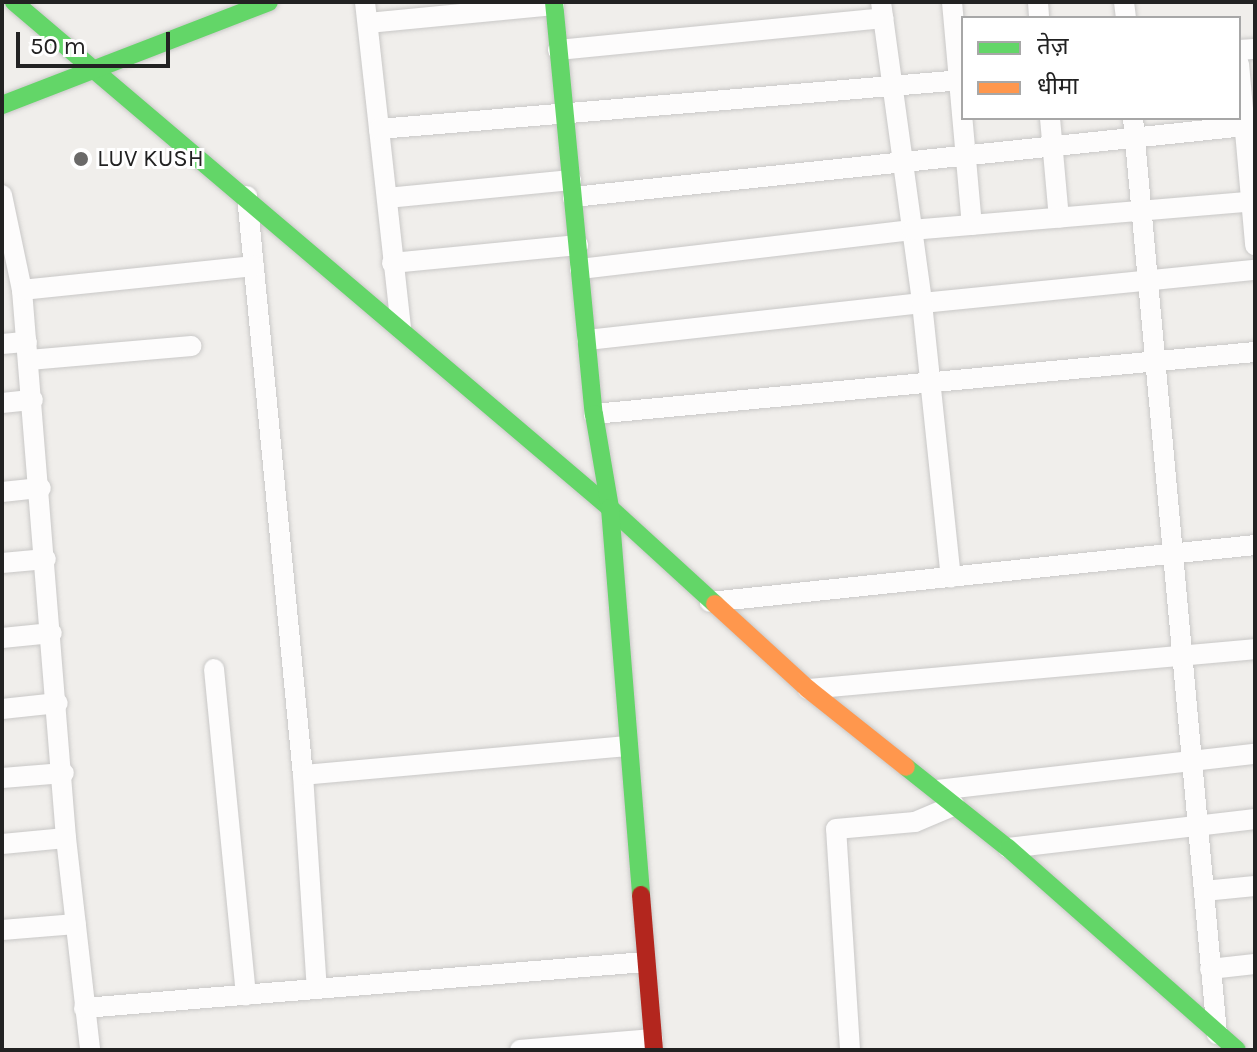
<!DOCTYPE html>
<meta charset="utf-8">
<style>
body{margin:0}
#map{position:relative;width:1257px;height:1052px;overflow:hidden;background:#f0eeeb;font-family:Karla,"Noto Sans Devanagari",sans-serif}
div>[style]{position:absolute}
.roads{filter:drop-shadow(0 0 2px #c9c8c7) drop-shadow(0 0 2px #c9c8c7)}
.street>*{height:20px;margin:-10px;padding:0 10px;transform-origin:10px;border-radius:10px;background:#fdfcfc}
.fast>*{height:18px;margin:-9px;padding:0 9px;transform-origin:9px;border-radius:9px;background:#63d668}
.slow>*{height:18px;margin:-9px;padding:0 9px;transform-origin:9px;border-radius:9px;background:#ff974d}
.jam>*{height:18px;margin:-9px;padding:0 9px;transform-origin:9px;border-radius:9px;background:#b3261e}
.dots>*{width:22px;height:22px;translate:-50% -50%;box-sizing:border-box;border:4px solid #fff;border-radius:50%}
span{translate:-50% -50%;white-space:nowrap;text-align:center;line-height:1.15;-webkit-text-stroke:6px #fff;paint-order:stroke}
.poi-label{font-size:24px;color:#222}
.left{translate:0 -50%;text-align:left}
.frame{position:absolute;inset:0;border:4px solid #222;pointer-events:none}
.legend{position:absolute;left:961px;top:16px;width:280px;height:104px;box-sizing:border-box;background:#fff;border:2px solid #a7a7a7;margin:0;padding:10px 14px;list-style:none;font-size:24px;color:#222}
.legend li{display:flex;align-items:center;gap:16px;height:40px}
.legend b{width:40px;border:2px solid #a7a7a7}
.scale{position:absolute;left:16px;top:32px;width:154px;height:36px;box-sizing:border-box;border:4px solid #222;border-top:0;padding-left:10px;font-size:24px;line-height:28px;white-space:nowrap;color:#222;-webkit-text-stroke:6px #fff;paint-order:stroke}
</style>
<div id="map">
<div class="roads">
<div class="street">
<div style="left:365px;top:2px;width:328px;rotate:83.7deg"></div>
<div style="left:881px;top:2px;width:304px;rotate:82.2deg"></div>
<div style="left:922px;top:303px;width:335px;rotate:-5.7deg"></div>
<div style="left:952px;top:2px;width:224px;rotate:84.9deg"></div>
<div style="left:1038px;top:2px;width:16px;rotate:86deg"></div>
<div style="left:1124px;top:2px;width:16px;rotate:83deg"></div>
<div style="left:368px;top:23px;width:187px;rotate:-5.5deg"></div>
<div style="left:558px;top:50px;width:327px;rotate:-5.6deg"></div>
<div style="left:1239px;top:50px;width:16px;rotate:-4deg"></div>
<div style="left:1239px;top:64px;width:182px;rotate:84.9deg"></div>
<div style="left:1050px;top:118px;width:100px;rotate:84.9deg"></div>
<div style="left:1133px;top:118px;width:920px;rotate:84.76deg"></div>
<div style="left:379px;top:129px;width:586px;rotate:-4.8deg"></div>
<div style="left:2px;top:195px;width:97px;rotate:78.1deg"></div>
<div style="left:22px;top:290px;width:550px;rotate:85.41deg"></div>
<div style="left:66px;top:838px;width:213px;rotate:83.5deg"></div>
<div style="left:247px;top:196px;width:582px;rotate:84.48deg"></div>
<div style="left:303px;top:775px;width:214px;rotate:86.3deg"></div>
<div style="left:573px;top:197px;width:686px;rotate:-6.03deg"></div>
<div style="left:387px;top:198px;width:185px;rotate:-5.6deg"></div>
<div style="left:392px;top:263px;width:187px;rotate:-5.5deg"></div>
<div style="left:580px;top:269px;width:334px;rotate:-6.7deg"></div>
<div style="left:912px;top:230px;width:344px;rotate:-4.8deg"></div>
<div style="left:22px;top:290px;width:233px;rotate:-5.9deg"></div>
<div style="left:587px;top:340px;width:337px;rotate:-6.3deg"></div>
<div style="left:922px;top:303px;width:276px;rotate:84deg"></div>
<div style="left:2px;top:344px;width:25px;rotate:-5deg"></div>
<div style="left:29px;top:360px;width:163px;rotate:-4.9deg"></div>
<div style="left:2px;top:403px;width:31px;rotate:-6deg"></div>
<div style="left:594px;top:414px;width:664px;rotate:-5.36deg"></div>
<div style="left:2px;top:492px;width:39px;rotate:-6deg"></div>
<div style="left:2px;top:563px;width:44px;rotate:-5.2deg"></div>
<div style="left:710px;top:602px;width:548px;rotate:-5.97deg"></div>
<div style="left:2px;top:638px;width:50px;rotate:-5.7deg"></div>
<div style="left:214px;top:669px;width:328px;rotate:84.4deg"></div>
<div style="left:808px;top:689px;width:449px;rotate:-5.1deg"></div>
<div style="left:2px;top:709px;width:56px;rotate:-6.1deg"></div>
<div style="left:303px;top:775px;width:324px;rotate:-5.1deg"></div>
<div style="left:2px;top:778px;width:62px;rotate:-4.6deg"></div>
<div style="left:937px;top:790px;width:320px;rotate:-6.5deg"></div>
<div style="left:2px;top:844px;width:64px;rotate:-5.4deg"></div>
<div style="left:1008px;top:848px;width:249px;rotate:-6.7deg"></div>
<div style="left:1204px;top:891px;width:51px;rotate:-5.6deg"></div>
<div style="left:2px;top:930px;width:74px;rotate:-4.6deg"></div>
<div style="left:1210px;top:969px;width:45px;rotate:-6.3deg"></div>
<div style="left:84px;top:1008px;width:563px;rotate:-4.69deg"></div>
<div style="left:520px;top:1050px;width:133px;rotate:-4.7deg"></div>
<div style="left:850px;top:1050px;width:221px;rotate:-93.6deg"></div>
<div style="left:836px;top:829px;width:79px;rotate:-5.1deg"></div>
<div style="left:915px;top:822px;width:43px;rotate:-23deg"></div>
</div>
<div class="fast">
<div style="left:14px;top:2px;width:782px;rotate:40.33deg"></div>
<div style="left:610px;top:508px;width:142px;rotate:42.4deg"></div>
<div style="left:554px;top:2px;width:414px;rotate:84.5deg"></div>
<div style="left:594px;top:414px;width:95px;rotate:80.3deg"></div>
<div style="left:610px;top:508px;width:388px;rotate:85.4deg"></div>
<div style="left:2px;top:105px;width:286px;rotate:-21.1deg"></div>
<div style="left:906px;top:767px;width:130px;rotate:38.5deg"></div>
<div style="left:1008px;top:848px;width:305px;rotate:41.4deg"></div>
</div>
<div class="slow">
<div style="left:715px;top:604px;width:126px;rotate:42.4deg"></div>
<div style="left:808px;top:689px;width:125px;rotate:38.5deg"></div>
</div>
<div class="jam">
<div style="left:641px;top:895px;width:156px;rotate:85.2deg"></div>
</div>
</div>
<div class="dots">
<div style="left:81px;top:159px;background:#6a6968"></div>
</div>
<div class="poi-label">
<span class="left" style="left:97px;top:159px">LUV KUSH</span>
</div>
<div class="frame"></div>
<ul class="legend">
<li><b style="height:10px;background:#63d668"></b>तेज़</li>
<li><b style="height:10px;background:#ff974d"></b>धीमा</li>
</ul>
<div class="scale">50 m</div>
</div>
